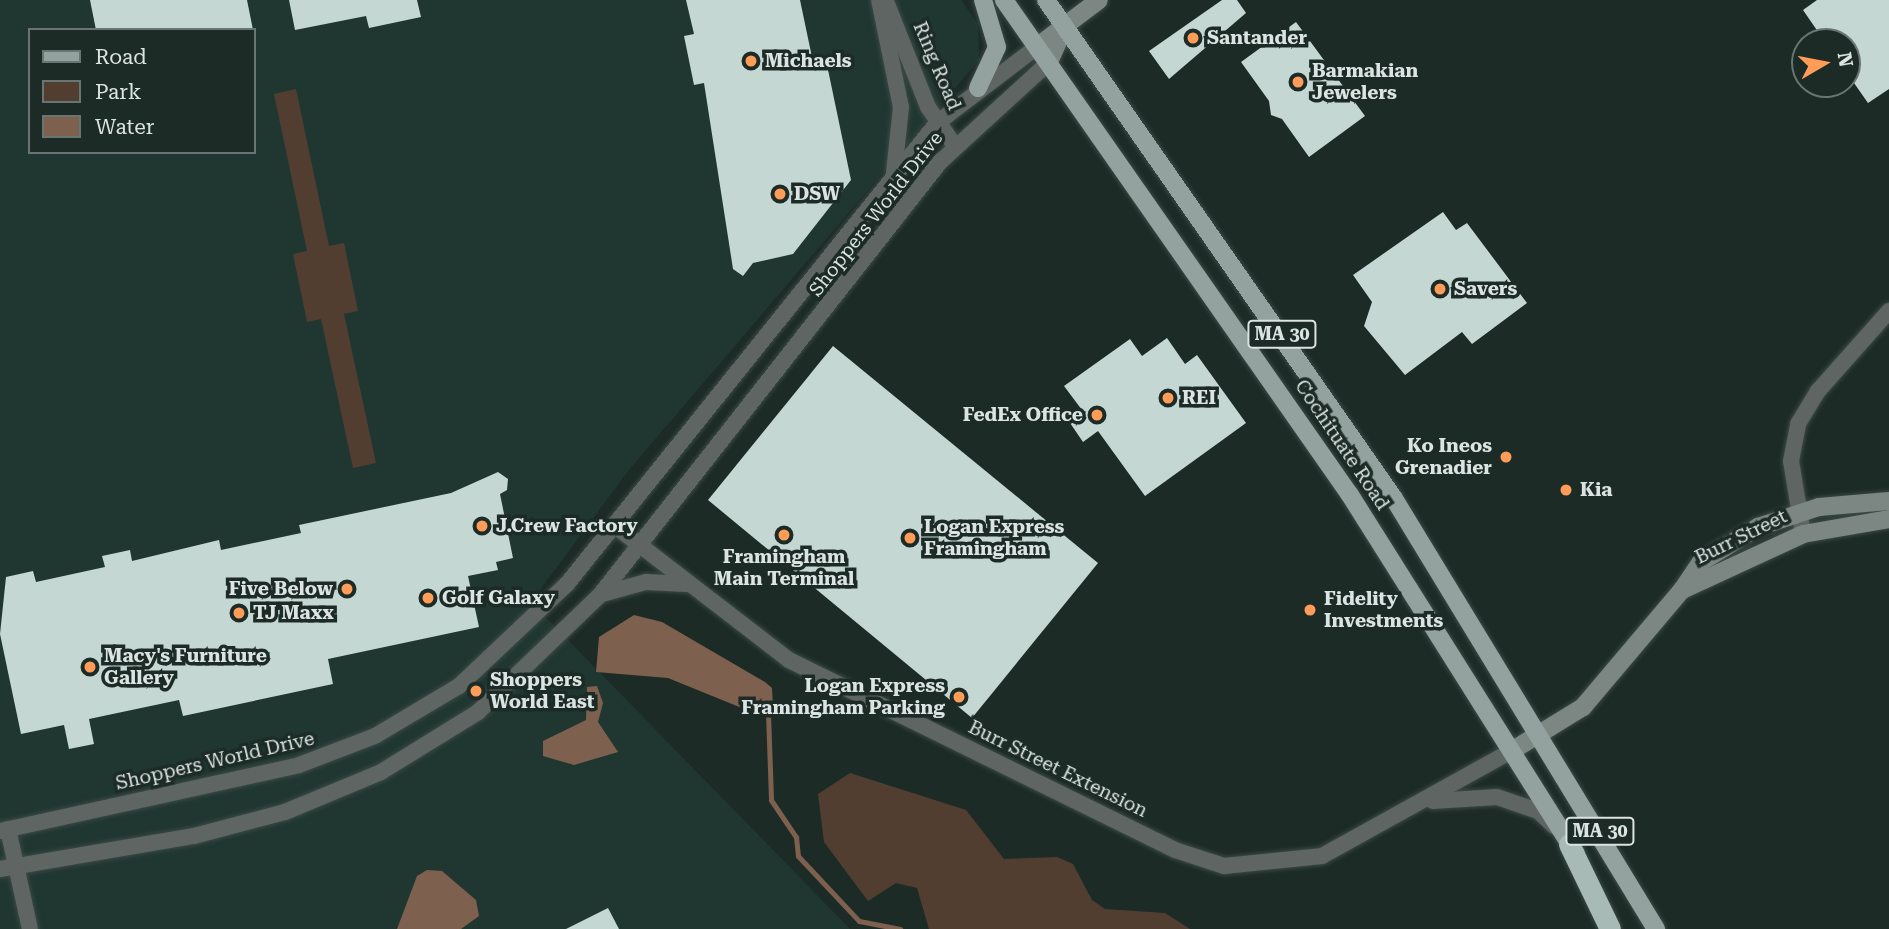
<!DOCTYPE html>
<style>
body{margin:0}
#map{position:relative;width:1889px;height:929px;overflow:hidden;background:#1d2b27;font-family:"Roboto Serif",serif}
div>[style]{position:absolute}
.built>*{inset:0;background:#203731}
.green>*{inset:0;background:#513e31}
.water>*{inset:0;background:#7e604e}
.stream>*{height:5px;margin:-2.5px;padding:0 2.5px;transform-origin:2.5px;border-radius:2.5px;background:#7e604e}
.building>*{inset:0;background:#c5d7d2}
.roads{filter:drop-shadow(0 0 2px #3b4945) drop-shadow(0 0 2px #3b4945)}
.street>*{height:16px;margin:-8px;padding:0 8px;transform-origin:8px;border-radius:8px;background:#5e6563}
.secondary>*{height:18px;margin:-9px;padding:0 9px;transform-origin:9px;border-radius:9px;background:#7c8784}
.primary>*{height:18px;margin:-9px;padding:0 9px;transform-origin:9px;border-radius:9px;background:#93a29e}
.highway>*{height:21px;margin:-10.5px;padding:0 10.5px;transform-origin:10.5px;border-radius:10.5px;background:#a8bab5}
.dots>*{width:19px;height:19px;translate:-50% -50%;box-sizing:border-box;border:4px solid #1d2b27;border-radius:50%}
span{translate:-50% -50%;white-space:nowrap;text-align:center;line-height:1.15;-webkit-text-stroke:7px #1d2b27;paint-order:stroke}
.shield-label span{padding:2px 5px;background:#1d2b27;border:2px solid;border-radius:5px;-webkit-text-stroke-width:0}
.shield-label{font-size:18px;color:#dbe4e2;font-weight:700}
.poi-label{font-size:19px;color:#dbe4e2;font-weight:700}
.left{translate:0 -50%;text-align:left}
.right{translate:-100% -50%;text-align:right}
.street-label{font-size:19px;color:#dbe4e2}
.legend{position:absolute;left:28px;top:28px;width:228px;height:126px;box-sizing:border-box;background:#1d2b27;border:2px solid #697572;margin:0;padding:9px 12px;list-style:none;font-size:21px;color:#dbe4e2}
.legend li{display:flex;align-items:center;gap:14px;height:35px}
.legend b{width:35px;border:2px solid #697572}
.north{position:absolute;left:1791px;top:28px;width:70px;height:70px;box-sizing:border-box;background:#1d2b27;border:2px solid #697572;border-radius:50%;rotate:80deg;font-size:19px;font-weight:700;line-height:28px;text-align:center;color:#dbe4e2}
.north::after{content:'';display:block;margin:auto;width:24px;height:32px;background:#fe9c58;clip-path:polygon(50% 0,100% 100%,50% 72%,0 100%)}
</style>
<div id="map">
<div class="built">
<div style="clip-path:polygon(evenodd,0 0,961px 0,978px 24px,979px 60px,628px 471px,531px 602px,850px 929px,0 929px,0 0,30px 30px,254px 30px,254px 152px,30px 152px,30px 30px)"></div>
</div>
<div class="green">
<div style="clip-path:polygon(296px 89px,329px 246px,344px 243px,358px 311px,344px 314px,376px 463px,353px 468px,321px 319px,307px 322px,293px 254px,307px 251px,274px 94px)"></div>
<div style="clip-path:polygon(850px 773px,966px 810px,1004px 859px,1057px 857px,1073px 864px,1092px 900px,1105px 909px,1165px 913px,1190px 929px,929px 929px,917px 888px,896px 883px,868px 901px,824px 842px,818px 794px)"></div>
</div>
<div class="water">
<div style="clip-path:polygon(634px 615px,662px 622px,765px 682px,772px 688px,773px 707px,759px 715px,668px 678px,596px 672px,599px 637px)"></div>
<div style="clip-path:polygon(597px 686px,603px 703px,598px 722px,618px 752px,574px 765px,543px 756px,543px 741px,586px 720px,587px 687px)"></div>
<div style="clip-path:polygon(427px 870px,442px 871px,476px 900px,479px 916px,461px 929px,397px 929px,417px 876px)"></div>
</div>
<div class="stream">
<div style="left:768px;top:713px;width:87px;rotate:88deg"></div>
<div style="left:771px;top:800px;width:45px;rotate:56deg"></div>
<div style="left:796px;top:837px;width:19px;rotate:84deg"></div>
<div style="left:798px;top:856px;width:89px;rotate:46.8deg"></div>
<div style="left:859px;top:921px;width:42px;rotate:11deg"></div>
</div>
<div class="building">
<div style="clip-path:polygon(90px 0,247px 0,253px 30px,96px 30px)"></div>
<div style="clip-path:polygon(289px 0,417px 0,421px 17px,369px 28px,366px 16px,295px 30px)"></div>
<div style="clip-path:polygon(686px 0,800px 0,813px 62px,826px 60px,851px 180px,793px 254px,753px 263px,743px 276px,733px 269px,704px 83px,694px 85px,684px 36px,694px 34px)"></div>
<div style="clip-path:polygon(1222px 0,1237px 0,1246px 13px,1169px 79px,1149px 51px)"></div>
<div style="clip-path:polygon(1817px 0,1889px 0,1889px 89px,1868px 103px,1847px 73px,1847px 42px,1825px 42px,1803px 10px)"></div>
<div style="clip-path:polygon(1296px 22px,1365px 116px,1309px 157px,1282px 119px,1271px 115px,1269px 101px,1241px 62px)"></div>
<div style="clip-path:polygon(1443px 212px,1456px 230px,1467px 223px,1527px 303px,1472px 344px,1462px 332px,1405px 375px,1364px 326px,1372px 302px,1353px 275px)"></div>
<div style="clip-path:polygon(1167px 338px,1185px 364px,1197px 355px,1246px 423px,1145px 496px,1098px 431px,1083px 442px,1068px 420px,1082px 410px,1064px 386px,1130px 339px,1142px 356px)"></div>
<div style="clip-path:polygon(833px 346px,1098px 563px,972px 718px,708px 500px)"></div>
<div style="clip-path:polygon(498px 472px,508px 479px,507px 490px,500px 494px,513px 558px,496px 562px,498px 570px,468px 576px,479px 627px,328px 659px,333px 684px,183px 716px,179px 700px,89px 719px,94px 744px,69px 749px,64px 725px,21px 734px,0 634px,6px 577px,33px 571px,36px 582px,105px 567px,102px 556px,130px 550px,132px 561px,219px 540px,221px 550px,301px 533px,299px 525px,451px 493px)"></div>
<div style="clip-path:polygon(608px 908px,619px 929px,566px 929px)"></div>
</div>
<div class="roads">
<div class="street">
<div style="left:879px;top:0;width:109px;rotate:78.4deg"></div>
<div style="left:901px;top:107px;width:66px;rotate:96.1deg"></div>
<div style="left:887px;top:4px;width:111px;rotate:68.3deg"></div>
<div style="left:928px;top:107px;width:47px;rotate:55.3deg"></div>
<div style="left:615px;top:526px;width:220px;rotate:37.6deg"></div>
<div style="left:789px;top:660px;width:430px;rotate:26.2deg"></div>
<div style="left:1175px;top:850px;width:52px;rotate:18.1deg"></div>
<div style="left:1224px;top:866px;width:99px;rotate:-5.8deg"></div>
<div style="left:1322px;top:856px;width:218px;rotate:-29deg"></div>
<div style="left:1803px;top:534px;width:74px;rotate:-99.3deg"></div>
<div style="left:1791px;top:461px;width:38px;rotate:-79deg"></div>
<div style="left:1798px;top:424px;width:39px;rotate:-59deg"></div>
<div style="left:1818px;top:391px;width:107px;rotate:-48.4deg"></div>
<div style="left:602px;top:594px;width:46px;rotate:-15.3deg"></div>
<div style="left:646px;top:582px;width:40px;rotate:2.9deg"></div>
<div style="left:1433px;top:801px;width:64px;rotate:-3.6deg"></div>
<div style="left:1497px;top:797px;width:43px;rotate:18.9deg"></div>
<div style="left:1538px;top:811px;width:23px;rotate:43deg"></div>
<div style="left:8px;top:829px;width:102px;rotate:77.6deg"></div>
<div style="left:0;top:831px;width:306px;rotate:-12.4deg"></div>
<div style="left:299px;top:765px;width:81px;rotate:-20.9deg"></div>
<div style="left:375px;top:736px;width:98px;rotate:-30.8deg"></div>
<div style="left:459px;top:686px;width:149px;rotate:-43.4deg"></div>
<div style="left:567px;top:584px;width:591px;rotate:-51.25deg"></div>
<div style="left:937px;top:123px;width:127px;rotate:-37.3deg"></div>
<div style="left:0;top:869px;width:197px;rotate:-9.7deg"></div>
<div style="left:194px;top:836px;width:94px;rotate:-14.8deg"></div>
<div style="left:285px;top:812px;width:104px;rotate:-22.6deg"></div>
<div style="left:381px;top:772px;width:114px;rotate:-31.7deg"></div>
<div style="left:478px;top:712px;width:169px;rotate:-43.8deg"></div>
<div style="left:600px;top:595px;width:551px;rotate:-51.86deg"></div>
<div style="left:940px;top:162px;width:148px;rotate:-42.5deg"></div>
</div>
<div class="secondary">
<div style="left:1038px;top:46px;width:76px;rotate:-37deg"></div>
<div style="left:1049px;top:62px;width:39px;rotate:-66deg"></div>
<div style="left:1682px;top:590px;width:34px;rotate:-56deg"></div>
<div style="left:1701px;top:562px;width:67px;rotate:-31.6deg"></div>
<div style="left:1758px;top:527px;width:64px;rotate:-18.2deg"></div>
<div style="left:1819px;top:507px;width:70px;rotate:-4.9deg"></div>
<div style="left:1513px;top:750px;width:82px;rotate:-31.6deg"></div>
<div style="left:1583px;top:707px;width:153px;rotate:-49.8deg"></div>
<div style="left:1682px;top:590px;width:133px;rotate:-24.8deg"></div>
<div style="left:1803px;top:534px;width:87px;rotate:-9.9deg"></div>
</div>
<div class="primary">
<div style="left:1004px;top:0;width:604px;rotate:55.05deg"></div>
<div style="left:1350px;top:495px;width:424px;rotate:57.8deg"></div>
<div style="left:1046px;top:0;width:606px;rotate:55.08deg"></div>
<div style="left:1393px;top:497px;width:506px;rotate:58.67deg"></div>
<div style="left:978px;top:88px;width:45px;rotate:-65.1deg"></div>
<div style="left:997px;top:47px;width:49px;rotate:-106.6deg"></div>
</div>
<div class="highway">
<div style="left:1569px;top:844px;width:94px;rotate:64.2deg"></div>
</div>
</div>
<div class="dots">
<div style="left:1193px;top:38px;background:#fe9c58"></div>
<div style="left:751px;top:61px;background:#fe9c58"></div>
<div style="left:1298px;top:82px;background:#fe9c58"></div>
<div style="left:780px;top:194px;background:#fe9c58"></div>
<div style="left:1440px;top:289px;background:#fe9c58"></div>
<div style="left:1168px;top:398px;background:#fe9c58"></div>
<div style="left:1097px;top:415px;background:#fe9c58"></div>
<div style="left:1506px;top:457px;background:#fe9c58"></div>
<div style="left:1566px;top:490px;background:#fe9c58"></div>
<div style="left:482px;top:526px;background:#fe9c58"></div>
<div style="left:784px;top:535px;background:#fe9c58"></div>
<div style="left:910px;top:538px;background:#fe9c58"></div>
<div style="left:347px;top:589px;background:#fe9c58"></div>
<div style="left:428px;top:598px;background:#fe9c58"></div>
<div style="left:1310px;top:610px;background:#fe9c58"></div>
<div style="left:239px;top:613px;background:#fe9c58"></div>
<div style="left:90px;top:667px;background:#fe9c58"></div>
<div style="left:476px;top:691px;background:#fe9c58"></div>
<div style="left:959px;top:697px;background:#fe9c58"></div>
</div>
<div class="shield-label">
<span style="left:1282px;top:334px">MA 30</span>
<span style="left:1600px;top:831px">MA 30</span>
</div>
<div class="poi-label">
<span class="left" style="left:1207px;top:38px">Santander</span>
<span class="left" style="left:765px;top:61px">Michaels</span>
<span class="left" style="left:1312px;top:82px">Barmakian<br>Jewelers</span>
<span class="left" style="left:794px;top:194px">DSW</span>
<span class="left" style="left:1454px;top:289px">Savers</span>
<span class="left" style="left:1182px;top:398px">REI</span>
<span class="right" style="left:1083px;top:415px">FedEx Office</span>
<span class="right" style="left:1492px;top:457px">Ko Ineos<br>Grenadier</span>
<span class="left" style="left:1580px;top:490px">Kia</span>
<span class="left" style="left:496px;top:526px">J.Crew Factory</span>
<span class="left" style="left:924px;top:538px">Logan Express<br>Framingham</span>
<span style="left:784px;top:568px">Framingham<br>Main Terminal</span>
<span class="right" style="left:333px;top:589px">Five Below</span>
<span class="left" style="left:442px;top:598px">Golf Galaxy</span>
<span class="left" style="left:1324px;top:610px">Fidelity<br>Investments</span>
<span class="left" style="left:253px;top:613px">TJ Maxx</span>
<span class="left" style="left:104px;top:667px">Macy's Furniture<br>Gallery</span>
<span class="left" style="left:490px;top:691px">Shoppers<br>World East</span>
<span class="right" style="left:945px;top:697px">Logan Express<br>Framingham Parking</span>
</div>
<div class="street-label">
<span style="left:937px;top:66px;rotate:67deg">Ring Road</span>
<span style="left:876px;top:214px;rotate:-52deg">Shoppers World Drive</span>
<span style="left:1342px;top:445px;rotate:56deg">Cochituate Road</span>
<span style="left:1741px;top:537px;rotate:-26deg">Burr Street</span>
<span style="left:215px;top:761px;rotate:-13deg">Shoppers World Drive</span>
<span style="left:1058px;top:769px;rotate:26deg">Burr Street Extension</span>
</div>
<ul class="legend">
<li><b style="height:9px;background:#93a29e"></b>Road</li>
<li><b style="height:19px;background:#513e31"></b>Park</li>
<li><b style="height:19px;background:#7e604e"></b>Water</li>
</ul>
<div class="north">N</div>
</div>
